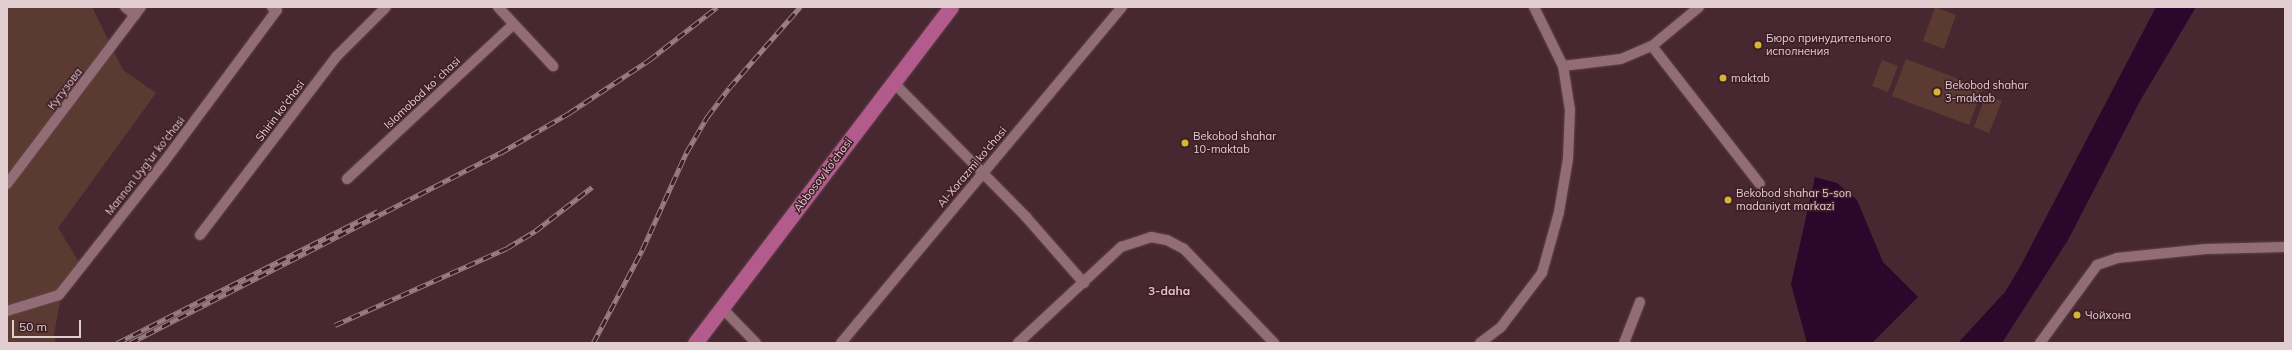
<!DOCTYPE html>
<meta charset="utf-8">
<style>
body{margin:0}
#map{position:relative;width:2292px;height:350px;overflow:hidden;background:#482830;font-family:Mulish,sans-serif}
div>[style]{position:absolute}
.green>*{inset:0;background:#5b3b31}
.water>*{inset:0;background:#2a072b}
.roads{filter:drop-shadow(0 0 1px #60444c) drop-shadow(0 0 1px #60444c)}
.minor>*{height:10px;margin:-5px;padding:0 5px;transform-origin:5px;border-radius:5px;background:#926d75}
.primary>*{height:15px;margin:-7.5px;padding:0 7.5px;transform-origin:7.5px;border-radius:7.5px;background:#b35b8c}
.rail>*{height:4.5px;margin-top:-2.25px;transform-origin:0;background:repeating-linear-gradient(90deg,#3d1e26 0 9px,#997f85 0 18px);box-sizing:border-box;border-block:1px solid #997f85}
.dots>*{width:11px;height:11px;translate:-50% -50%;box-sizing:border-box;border:2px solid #3d1e26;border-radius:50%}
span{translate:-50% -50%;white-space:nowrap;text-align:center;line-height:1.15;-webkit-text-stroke:3px #3d1e26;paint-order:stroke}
.poi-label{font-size:11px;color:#e2cdd1}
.left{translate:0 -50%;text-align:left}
.street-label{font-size:11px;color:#e2cdd1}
.neighbourhood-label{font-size:12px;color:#e7bec7;font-weight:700}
.frame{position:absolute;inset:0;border:8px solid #e2cdd1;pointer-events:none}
.scale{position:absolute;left:12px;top:320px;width:69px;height:18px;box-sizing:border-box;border:2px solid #e2cdd1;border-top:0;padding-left:5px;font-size:12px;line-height:14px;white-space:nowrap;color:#e2cdd1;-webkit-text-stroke:3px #3d1e26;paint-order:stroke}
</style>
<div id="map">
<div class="green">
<div style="clip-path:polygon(7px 7px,92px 7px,123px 70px,156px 93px,58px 228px,82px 267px,62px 291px,54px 334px,56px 343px,7px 343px)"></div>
<div style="clip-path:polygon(1935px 7px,1956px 15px,1944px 49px,1923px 41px)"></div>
<div style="clip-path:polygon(1906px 59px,1983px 88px,1969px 125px,1892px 96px)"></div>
<div style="clip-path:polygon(1882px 60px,1898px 66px,1888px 92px,1872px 86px)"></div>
<div style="clip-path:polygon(1986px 95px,2002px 101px,1989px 133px,1974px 127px)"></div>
</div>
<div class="water">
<div style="clip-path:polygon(2156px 7px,2196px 7px,2140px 101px,2068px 240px,2002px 343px,1958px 343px,2005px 292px,2020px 267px)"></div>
<div style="clip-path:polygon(1815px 177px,1837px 183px,1857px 200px,1883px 262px,1918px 297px,1872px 343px,1807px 343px,1791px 284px)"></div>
</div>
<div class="roads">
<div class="minor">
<div style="left:125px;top:7px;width:13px;rotate:39deg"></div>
<div style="left:498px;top:7px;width:81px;rotate:47deg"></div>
<div style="left:1652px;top:46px;width:175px;rotate:52deg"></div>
<div style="left:1563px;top:66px;width:58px;rotate:-6.9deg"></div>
<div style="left:1621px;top:59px;width:34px;rotate:-23deg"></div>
<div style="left:1652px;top:46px;width:61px;rotate:-39.7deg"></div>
<div style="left:893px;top:82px;width:190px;rotate:45.4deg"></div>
<div style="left:1026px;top:217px;width:88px;rotate:48.7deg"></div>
<div style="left:347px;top:179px;width:226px;rotate:-42.9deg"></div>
<div style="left:7px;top:184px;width:222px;rotate:-52.9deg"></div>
<div style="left:200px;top:235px;width:225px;rotate:-52.6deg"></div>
<div style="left:337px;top:56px;width:69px;rotate:-45deg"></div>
<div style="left:722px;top:308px;width:49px;rotate:45.8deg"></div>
<div style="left:7px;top:311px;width:54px;rotate:-17.1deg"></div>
<div style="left:59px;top:295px;width:169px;rotate:-51.7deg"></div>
<div style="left:164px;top:162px;width:189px;rotate:-53.4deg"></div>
<div style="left:277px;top:10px;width:6px;rotate:-149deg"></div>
<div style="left:841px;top:343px;width:438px;rotate:-50.1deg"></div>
<div style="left:1018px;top:343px;width:141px;rotate:-43deg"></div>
<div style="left:1121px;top:247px;width:32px;rotate:-18deg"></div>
<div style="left:1151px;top:237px;width:16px;rotate:11deg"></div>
<div style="left:1167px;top:240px;width:19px;rotate:28deg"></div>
<div style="left:1184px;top:249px;width:130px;rotate:46.2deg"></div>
<div style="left:1480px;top:343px;width:26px;rotate:-37deg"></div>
<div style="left:1501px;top:327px;width:68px;rotate:-52.8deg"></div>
<div style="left:1542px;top:273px;width:63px;rotate:-74.4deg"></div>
<div style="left:1559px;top:212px;width:54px;rotate:-80.4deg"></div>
<div style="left:1568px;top:159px;width:49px;rotate:-87.7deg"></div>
<div style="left:1570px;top:110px;width:45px;rotate:-99deg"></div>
<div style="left:1563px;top:66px;width:66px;rotate:-116.2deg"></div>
<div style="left:1624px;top:343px;width:44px;rotate:-68.7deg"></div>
<div style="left:2040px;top:343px;width:97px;rotate:-53.8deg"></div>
<div style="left:2097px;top:265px;width:21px;rotate:-19deg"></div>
<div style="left:2117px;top:258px;width:89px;rotate:-5.8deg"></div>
<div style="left:2206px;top:249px;width:79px;rotate:-1.5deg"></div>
</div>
<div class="primary">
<div style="left:695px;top:343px;width:422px;rotate:-52.7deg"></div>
</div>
</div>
<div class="rail">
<div style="left:335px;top:325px;width:188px;rotate:-24.1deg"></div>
<div style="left:507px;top:248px;width:33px;rotate:-31deg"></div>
<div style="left:535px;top:231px;width:72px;rotate:-37.7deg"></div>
<div style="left:117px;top:343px;width:292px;rotate:-26.8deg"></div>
<div style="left:130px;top:343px;width:416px;rotate:-27.2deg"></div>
<div style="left:500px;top:153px;width:80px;rotate:-30.1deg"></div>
<div style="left:569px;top:113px;width:96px;rotate:-33.5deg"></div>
<div style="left:649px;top:60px;width:86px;rotate:-37.9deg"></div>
<div style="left:593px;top:343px;width:105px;rotate:-62.2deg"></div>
<div style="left:642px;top:250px;width:107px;rotate:-65.6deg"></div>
<div style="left:686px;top:153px;width:42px;rotate:-59.7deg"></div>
<div style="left:707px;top:117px;width:36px;rotate:-53deg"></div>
<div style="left:729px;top:88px;width:108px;rotate:-48.8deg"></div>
</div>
<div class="dots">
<div style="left:1758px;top:45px;background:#d5b534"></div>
<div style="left:1723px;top:78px;background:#d5b534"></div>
<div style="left:1937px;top:92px;background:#d5b534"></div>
<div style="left:1185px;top:143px;background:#d5b534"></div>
<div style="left:1728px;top:200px;background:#d5b534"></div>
<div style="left:2077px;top:315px;background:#d5b534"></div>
</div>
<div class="poi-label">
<span class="left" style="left:1766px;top:45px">Бюро принудительного<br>исполнения</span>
<span class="left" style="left:1731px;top:78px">maktab</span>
<span class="left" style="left:1945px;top:92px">Bekobod shahar<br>3-maktab</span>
<span class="left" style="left:1193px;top:143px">Bekobod shahar<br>10-maktab</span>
<span class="left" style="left:1736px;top:200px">Bekobod shahar 5-son<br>madaniyat markazi</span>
<span class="left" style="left:2085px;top:315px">Чойхона</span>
</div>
<div class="street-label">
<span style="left:65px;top:89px;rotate:-53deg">Кутузова</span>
<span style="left:422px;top:93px;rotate:-43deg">Islomobod koʻchasi</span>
<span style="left:280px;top:111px;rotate:-53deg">Shirin ko'chasi</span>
<span style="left:145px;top:166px;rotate:-52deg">Mannon Uyg'ur ko'chasi</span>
<span style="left:972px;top:167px;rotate:-50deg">Al-Xorazmi ko'chasi</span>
<span style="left:823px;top:175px;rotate:-53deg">Abbosov ko'chasi</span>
</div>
<div class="neighbourhood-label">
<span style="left:1169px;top:291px">3-daha</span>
</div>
<div class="frame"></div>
<div class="scale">50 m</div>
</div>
